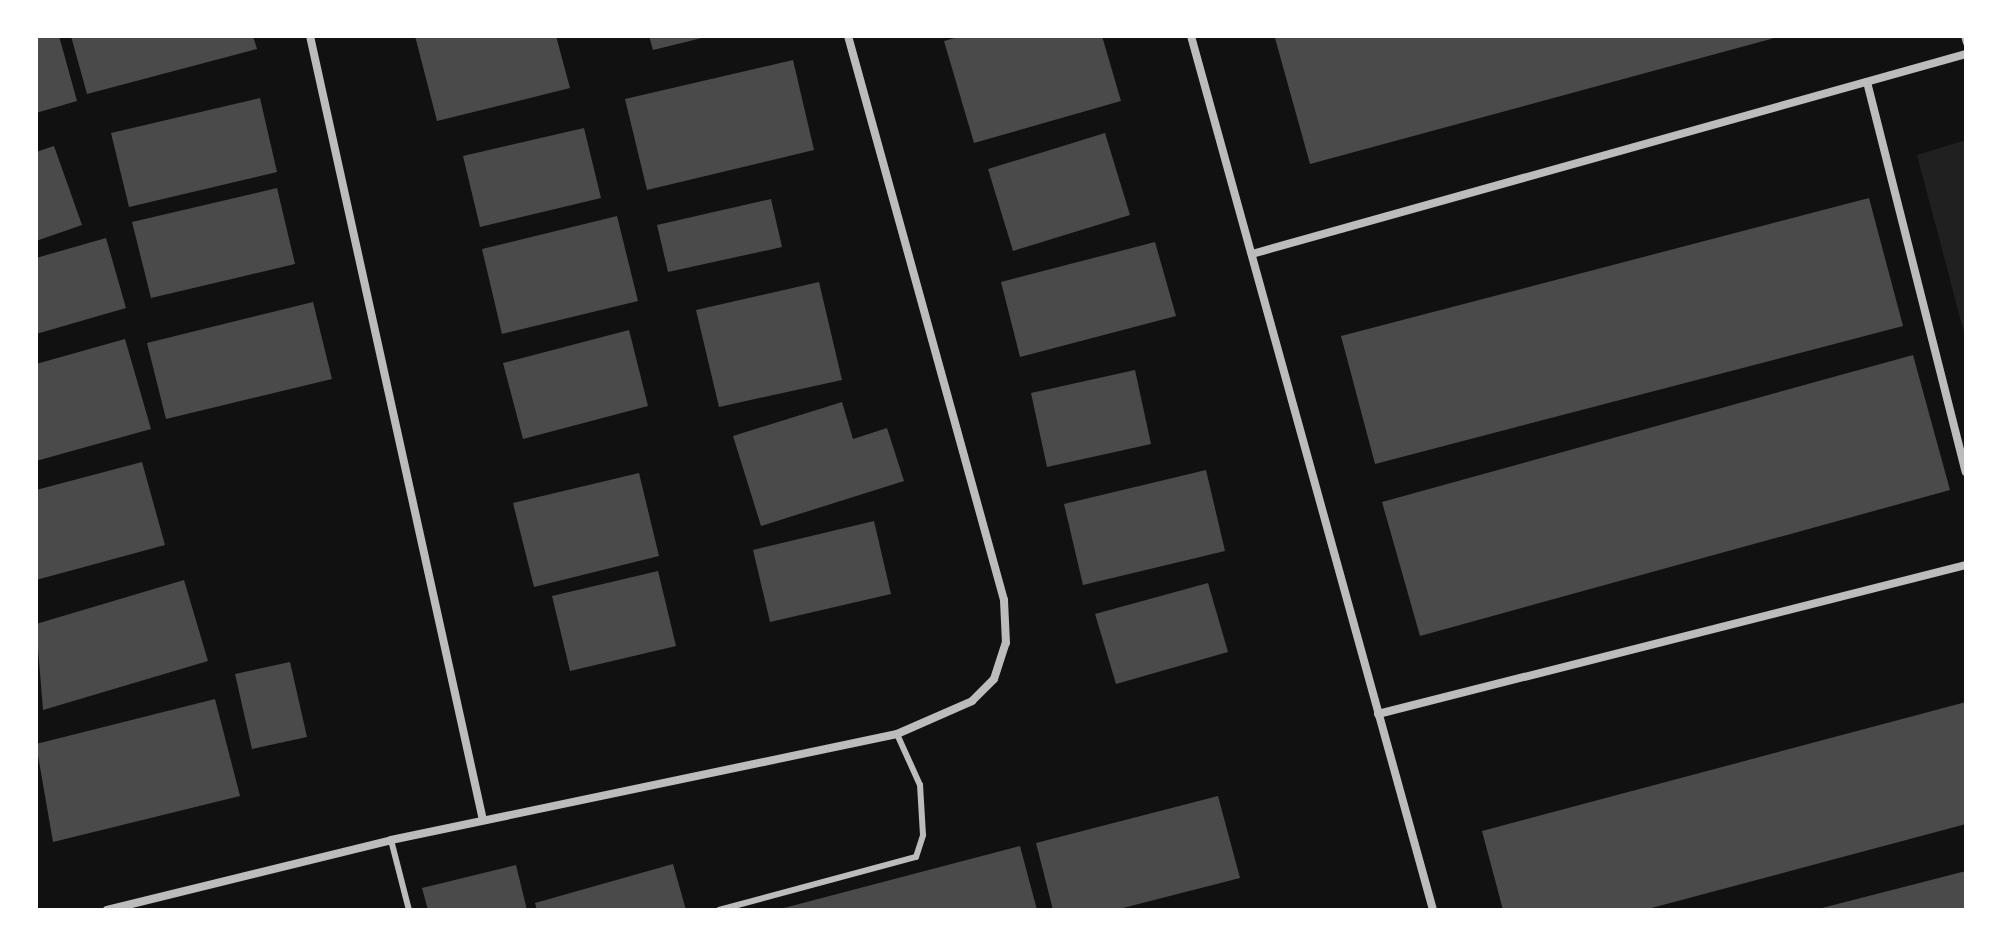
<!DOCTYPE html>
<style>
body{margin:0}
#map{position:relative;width:2002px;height:946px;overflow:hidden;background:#111;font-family:"Source Sans 3",sans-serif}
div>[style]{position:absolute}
.green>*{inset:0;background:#202020}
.building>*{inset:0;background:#4a4a4a}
.service>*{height:6px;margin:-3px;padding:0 3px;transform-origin:3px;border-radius:3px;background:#bcbcbc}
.minor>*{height:8px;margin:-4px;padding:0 4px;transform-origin:4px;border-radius:4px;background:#bcbcbc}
span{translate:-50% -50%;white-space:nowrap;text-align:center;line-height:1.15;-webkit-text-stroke:6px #fff;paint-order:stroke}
.frame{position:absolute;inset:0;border:38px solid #fff;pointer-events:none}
</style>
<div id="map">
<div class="green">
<div style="clip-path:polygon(1966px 140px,1966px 340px,1917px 155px)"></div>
</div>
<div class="building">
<div style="clip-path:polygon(36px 36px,59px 36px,77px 101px,36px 113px)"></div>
<div style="clip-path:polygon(71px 36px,253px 36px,257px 49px,87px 94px)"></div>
<div style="clip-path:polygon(415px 36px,556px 36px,570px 88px,437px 121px)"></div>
<div style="clip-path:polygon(649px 36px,706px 36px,706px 37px,653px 50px)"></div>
<div style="clip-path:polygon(962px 36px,1102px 36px,1121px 101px,974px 143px,944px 41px)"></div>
<div style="clip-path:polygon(1782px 36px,1310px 164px,1275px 38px,1284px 36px)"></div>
<div style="clip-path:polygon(793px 60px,814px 150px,647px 190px,625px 99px)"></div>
<div style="clip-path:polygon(260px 98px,277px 172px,129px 207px,111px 133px)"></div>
<div style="clip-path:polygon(584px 128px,601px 198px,480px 227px,463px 156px)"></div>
<div style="clip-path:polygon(1105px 133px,1130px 215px,1013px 251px,988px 169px)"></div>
<div style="clip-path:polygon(54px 146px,82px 225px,36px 241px,36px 152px)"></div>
<div style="clip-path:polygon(277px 188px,295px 264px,151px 298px,132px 222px)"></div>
<div style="clip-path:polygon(1869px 198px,1903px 326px,1375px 464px,1341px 336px)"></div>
<div style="clip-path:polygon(771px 199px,782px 247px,668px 272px,657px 225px)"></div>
<div style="clip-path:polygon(617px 216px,638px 301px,502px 334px,482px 249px)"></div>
<div style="clip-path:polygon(106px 238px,126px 308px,36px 334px,36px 258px)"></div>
<div style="clip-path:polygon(1155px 242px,1176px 316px,1020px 357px,1001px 282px)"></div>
<div style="clip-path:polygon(819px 282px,842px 380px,719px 407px,696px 310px)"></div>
<div style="clip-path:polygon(313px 302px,332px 379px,166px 419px,147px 343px)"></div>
<div style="clip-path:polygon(629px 330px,648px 406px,523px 439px,503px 363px)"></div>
<div style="clip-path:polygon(125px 339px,151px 429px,36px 461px,36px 364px)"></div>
<div style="clip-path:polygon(1913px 355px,1950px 490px,1420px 636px,1382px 502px)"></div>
<div style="clip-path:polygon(1135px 370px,1151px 444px,1047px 467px,1031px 393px)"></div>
<div style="clip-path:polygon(842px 402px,853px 439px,887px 428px,904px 481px,761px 526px,733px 436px)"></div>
<div style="clip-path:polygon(142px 462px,165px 545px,36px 580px,36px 490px)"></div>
<div style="clip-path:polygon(1206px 470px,1225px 551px,1083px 585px,1064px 504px)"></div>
<div style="clip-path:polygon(639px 473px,659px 556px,534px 587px,513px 503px)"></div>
<div style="clip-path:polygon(874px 521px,891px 594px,770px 622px,753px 550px)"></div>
<div style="clip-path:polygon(658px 571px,676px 646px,570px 671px,552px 596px)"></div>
<div style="clip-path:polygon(184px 580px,208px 661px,43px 710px,36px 624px)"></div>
<div style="clip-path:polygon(1208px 583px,1228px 652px,1116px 684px,1095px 614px)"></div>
<div style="clip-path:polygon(290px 662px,307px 737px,252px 749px,235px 674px)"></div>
<div style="clip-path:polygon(215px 699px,240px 796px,53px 842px,36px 744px)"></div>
<div style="clip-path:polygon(1966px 702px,1966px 824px,1644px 910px,1503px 910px,1482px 831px)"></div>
<div style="clip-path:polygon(1218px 796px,1240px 878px,1115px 910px,1053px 910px,1036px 843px)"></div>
<div style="clip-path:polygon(1020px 846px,1037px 910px,780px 910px,780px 909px)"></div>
<div style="clip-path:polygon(673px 864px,686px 910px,537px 910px,535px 903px)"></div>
<div style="clip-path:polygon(516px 865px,527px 910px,428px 910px,422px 888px)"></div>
<div style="clip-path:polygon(1966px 871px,1966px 910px,1818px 910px,1818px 909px)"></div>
</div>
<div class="service">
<div style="left:1964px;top:36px;width:7px;rotate:74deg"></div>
<div style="left:391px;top:840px;width:72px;rotate:75.6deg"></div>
<div style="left:719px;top:910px;width:204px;rotate:-15.1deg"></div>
<div style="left:916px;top:857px;width:23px;rotate:-72deg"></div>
<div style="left:923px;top:835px;width:50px;rotate:-93.4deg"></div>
<div style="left:920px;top:785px;width:56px;rotate:-114.3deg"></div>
</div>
<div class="minor">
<div style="left:310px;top:36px;width:803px;rotate:77.56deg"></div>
<div style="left:1191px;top:36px;width:907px;rotate:74.52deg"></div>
<div style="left:1867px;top:82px;width:402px;rotate:75.8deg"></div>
<div style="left:1252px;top:254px;width:741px;rotate:-15.65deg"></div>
<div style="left:1378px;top:714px;width:607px;rotate:-14.22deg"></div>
<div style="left:107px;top:910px;width:292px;rotate:-13.8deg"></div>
<div style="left:391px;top:840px;width:517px;rotate:-11.83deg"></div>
<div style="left:897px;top:734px;width:82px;rotate:-23.7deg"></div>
<div style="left:972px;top:701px;width:31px;rotate:-45deg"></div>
<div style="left:994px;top:679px;width:38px;rotate:-72deg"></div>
<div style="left:1006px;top:643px;width:43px;rotate:-92.7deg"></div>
<div style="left:1004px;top:600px;width:585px;rotate:-105.46deg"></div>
</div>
<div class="frame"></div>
</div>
